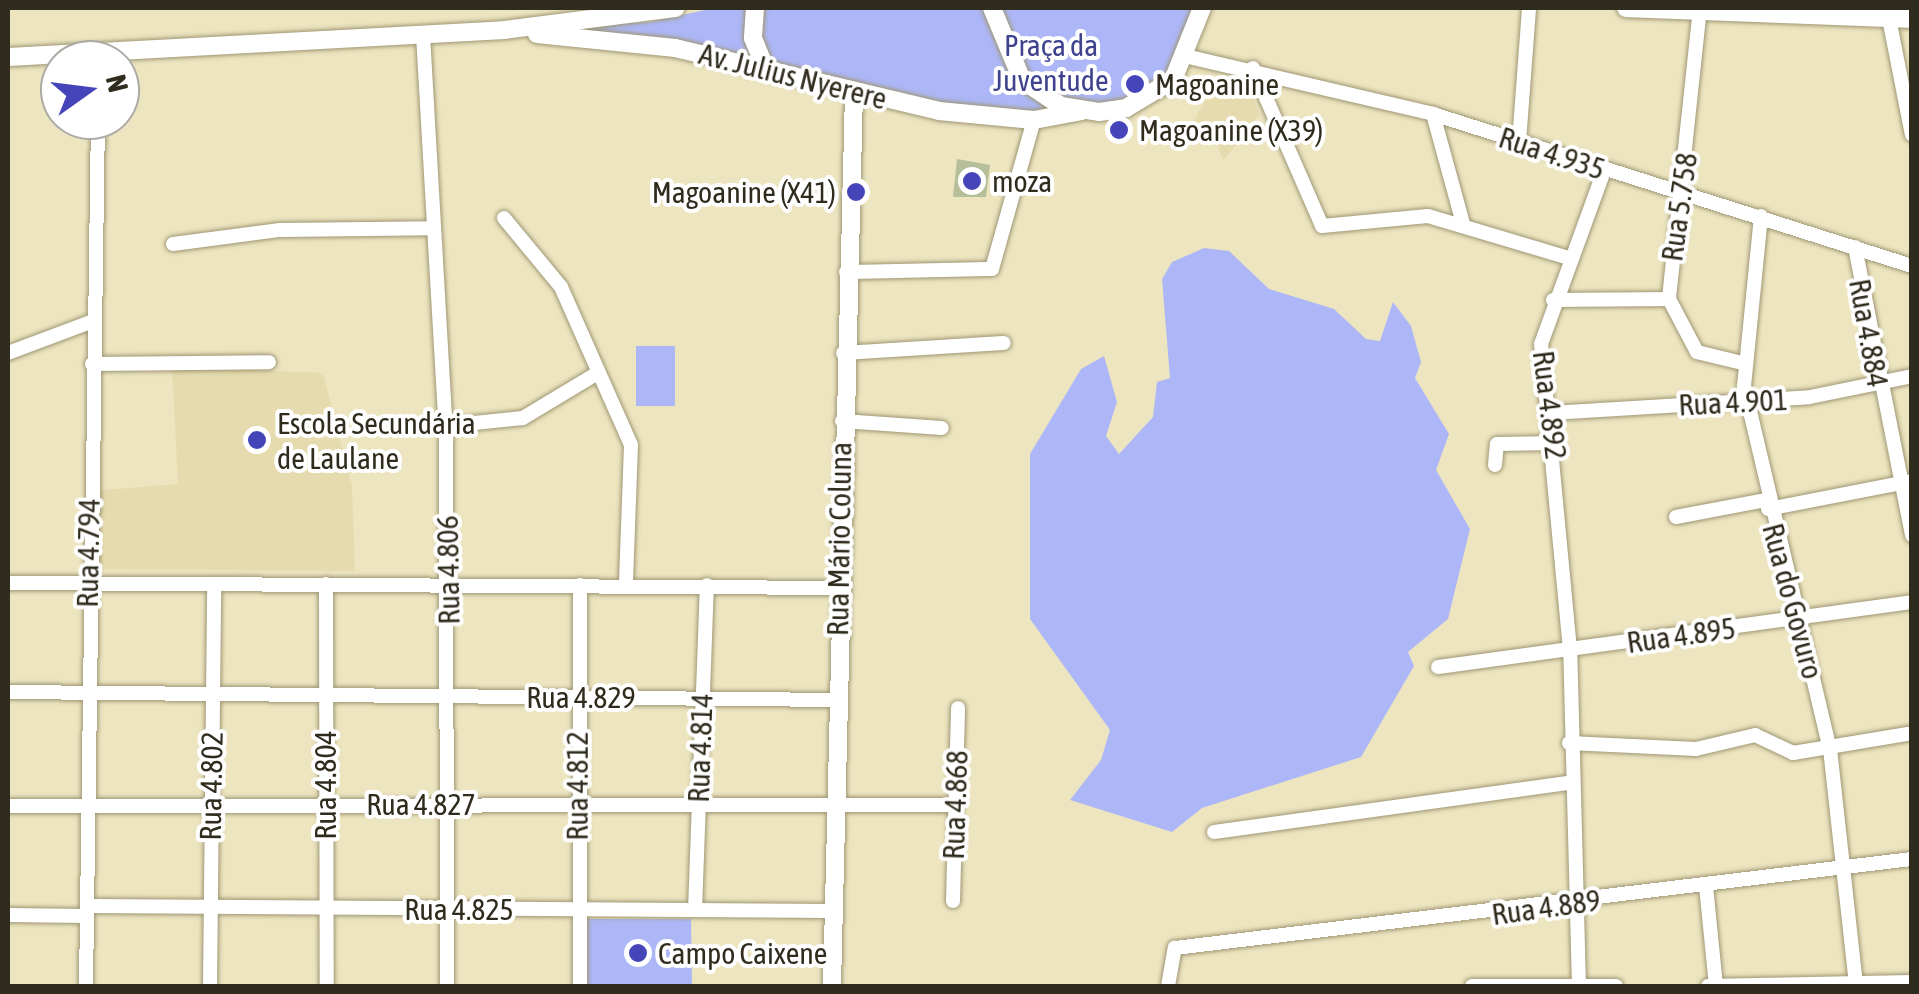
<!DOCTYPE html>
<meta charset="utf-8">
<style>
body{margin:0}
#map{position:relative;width:1919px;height:994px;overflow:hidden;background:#ede5c0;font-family:"Asap Condensed",sans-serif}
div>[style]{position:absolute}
.built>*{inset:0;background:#e5dbae}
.green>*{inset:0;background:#adb7f7}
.building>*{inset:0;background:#b6be9a}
.roads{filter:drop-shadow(0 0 2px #9f9774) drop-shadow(0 0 2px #9f9774)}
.street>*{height:14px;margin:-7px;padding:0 7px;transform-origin:7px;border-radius:7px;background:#fff}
.secondary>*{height:18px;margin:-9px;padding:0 9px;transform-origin:9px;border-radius:9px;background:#fff}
.dots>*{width:28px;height:28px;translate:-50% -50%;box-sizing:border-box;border:5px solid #fff;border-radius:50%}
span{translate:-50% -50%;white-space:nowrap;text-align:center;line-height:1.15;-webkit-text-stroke:8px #fff;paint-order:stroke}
.park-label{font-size:30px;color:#3f438e}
.street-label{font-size:30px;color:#2f2b1d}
.poi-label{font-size:30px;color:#2f2b1d}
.left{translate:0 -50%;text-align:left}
.right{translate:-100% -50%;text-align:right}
.frame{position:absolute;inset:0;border:10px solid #2f2b1d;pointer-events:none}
.north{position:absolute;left:40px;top:40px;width:100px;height:100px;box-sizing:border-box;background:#fff;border:2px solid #acaaa5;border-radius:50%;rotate:76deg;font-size:28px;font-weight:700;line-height:40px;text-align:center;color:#2f2b1d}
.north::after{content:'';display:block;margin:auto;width:35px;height:45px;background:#4544b9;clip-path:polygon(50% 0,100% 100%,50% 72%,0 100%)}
</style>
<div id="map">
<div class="built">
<div style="clip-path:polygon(1246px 80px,1259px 114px,1223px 161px,1212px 129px,1193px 123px,1213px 86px)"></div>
<div style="clip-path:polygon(172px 367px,323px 373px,352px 487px,355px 571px,91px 569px,91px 491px,178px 484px)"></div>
</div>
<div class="green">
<div style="clip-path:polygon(714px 8px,1202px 8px,1199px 32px,1151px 97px,1008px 119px,837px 82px,504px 30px,650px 22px)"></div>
<div style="clip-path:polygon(1204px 248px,1229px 251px,1269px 289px,1334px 309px,1366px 339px,1380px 341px,1393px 302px,1411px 326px,1421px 362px,1415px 378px,1449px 434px,1436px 470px,1470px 529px,1448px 619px,1408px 652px,1414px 666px,1361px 757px,1202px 808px,1172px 832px,1070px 800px,1101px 760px,1110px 730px,1030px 619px,1030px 454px,1081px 369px,1104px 356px,1117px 402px,1106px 436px,1119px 454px,1153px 417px,1157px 382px,1170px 378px,1162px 279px,1172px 262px)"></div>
<div style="clip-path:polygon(636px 346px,675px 346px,675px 406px,636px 406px)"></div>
<div style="clip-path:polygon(585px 919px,691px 919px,692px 986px,585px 986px)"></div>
</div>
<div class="building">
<div style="clip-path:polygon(957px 159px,990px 165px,986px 197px,953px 197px)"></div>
</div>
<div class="roads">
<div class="street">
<div style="left:1700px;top:8px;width:293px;rotate:96.1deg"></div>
<div style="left:1669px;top:299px;width:60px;rotate:62.2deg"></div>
<div style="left:1697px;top:352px;width:46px;rotate:13.7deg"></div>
<div style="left:1887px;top:8px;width:129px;rotate:78.9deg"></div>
<div style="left:423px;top:35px;width:405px;rotate:86.7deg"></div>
<div style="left:446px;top:439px;width:547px;rotate:89.9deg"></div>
<div style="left:1189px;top:57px;width:251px;rotate:13.1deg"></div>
<div style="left:1433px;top:114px;width:503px;rotate:17.61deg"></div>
<div style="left:1253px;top:68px;width:172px;rotate:66.4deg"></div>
<div style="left:1322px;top:226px;width:106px;rotate:-5.4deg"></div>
<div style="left:1428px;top:216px;width:150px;rotate:16.6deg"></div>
<div style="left:1433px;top:114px;width:114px;rotate:74.7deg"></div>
<div style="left:1519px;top:142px;width:134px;rotate:-85.7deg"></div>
<div style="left:1761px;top:216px;width:171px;rotate:95.7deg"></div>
<div style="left:1744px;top:386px;width:373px;rotate:76.7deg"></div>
<div style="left:1830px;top:749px;width:238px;rotate:83.7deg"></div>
<div style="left:504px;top:218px;width:89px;rotate:50.4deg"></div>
<div style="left:561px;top:287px;width:173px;rotate:66.1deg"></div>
<div style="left:631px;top:445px;width:139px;rotate:92.1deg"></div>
<div style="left:173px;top:244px;width:108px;rotate:-7.5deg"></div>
<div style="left:280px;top:230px;width:153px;rotate:-0.7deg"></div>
<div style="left:1855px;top:247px;width:294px;rotate:78.8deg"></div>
<div style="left:846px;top:272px;width:146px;rotate:-1.2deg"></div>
<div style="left:992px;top:269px;width:155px;rotate:-74.3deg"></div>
<div style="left:1553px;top:300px;width:116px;rotate:-0.5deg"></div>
<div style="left:8px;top:353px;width:91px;rotate:-20.6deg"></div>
<div style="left:843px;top:353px;width:161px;rotate:-3.6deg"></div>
<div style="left:92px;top:364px;width:177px;rotate:-0.6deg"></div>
<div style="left:1551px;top:413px;width:259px;rotate:-3.5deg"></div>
<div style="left:1810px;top:397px;width:104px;rotate:-11.6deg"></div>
<div style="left:842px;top:421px;width:100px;rotate:4deg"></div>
<div style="left:445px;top:426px;width:78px;rotate:-5.9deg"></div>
<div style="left:523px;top:418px;width:85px;rotate:-31.1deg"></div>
<div style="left:1495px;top:465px;width:21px;rotate:-85deg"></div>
<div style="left:1497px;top:444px;width:59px;rotate:-1deg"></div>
<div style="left:1768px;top:509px;width:147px;rotate:-11deg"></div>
<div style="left:1676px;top:517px;width:92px;rotate:-10.7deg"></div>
<div style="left:8px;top:583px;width:831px;rotate:0.34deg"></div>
<div style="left:326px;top:584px;width:402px;rotate:89.9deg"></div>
<div style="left:580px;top:585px;width:401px;rotate:90deg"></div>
<div style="left:1438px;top:667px;width:478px;rotate:-7.8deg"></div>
<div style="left:8px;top:692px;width:829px;rotate:0.55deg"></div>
<div style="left:1569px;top:743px;width:127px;rotate:2.7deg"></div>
<div style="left:1696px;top:749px;width:61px;rotate:-13.3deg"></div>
<div style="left:1755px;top:735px;width:42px;rotate:25.3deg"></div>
<div style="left:1793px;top:753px;width:121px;rotate:-9.5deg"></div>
<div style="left:8px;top:806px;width:946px;rotate:-0.06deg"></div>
<div style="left:1214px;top:832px;width:357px;rotate:-7.9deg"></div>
<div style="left:1706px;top:886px;width:100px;rotate:84.3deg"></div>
<div style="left:953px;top:901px;width:193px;rotate:-88.5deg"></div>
<div style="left:87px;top:906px;width:745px;rotate:0.38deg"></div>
<div style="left:695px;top:910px;width:325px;rotate:-87.9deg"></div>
<div style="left:8px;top:915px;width:79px;rotate:0.7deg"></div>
<div style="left:86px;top:986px;width:866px;rotate:-89.21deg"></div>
<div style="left:210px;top:986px;width:401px;rotate:-89.4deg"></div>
<div style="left:1168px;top:986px;width:39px;rotate:-80deg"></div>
<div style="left:1175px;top:948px;width:742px;rotate:-6.89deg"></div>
<div style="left:1472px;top:986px;width:144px"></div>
<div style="left:1579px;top:986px;width:336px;rotate:-91.5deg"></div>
<div style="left:1570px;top:650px;width:307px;rotate:-95.4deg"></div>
<div style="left:1541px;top:344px;width:184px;rotate:-70deg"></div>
<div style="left:1708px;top:986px;width:204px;rotate:-1.1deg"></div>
</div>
<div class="secondary">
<div style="left:755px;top:8px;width:30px;rotate:94deg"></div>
<div style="left:753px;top:38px;width:35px;rotate:68deg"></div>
<div style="left:992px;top:8px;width:78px;rotate:67.4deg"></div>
<div style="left:1022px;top:80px;width:47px;rotate:33.7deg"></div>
<div style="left:1061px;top:106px;width:38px;rotate:9deg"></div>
<div style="left:1099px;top:112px;width:27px;rotate:-8deg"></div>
<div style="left:1126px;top:108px;width:55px;rotate:-30.8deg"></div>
<div style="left:1173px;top:80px;width:78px;rotate:-68.1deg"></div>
<div style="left:1626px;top:8px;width:286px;rotate:2.2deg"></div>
<div style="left:537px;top:34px;width:139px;rotate:5.8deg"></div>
<div style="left:675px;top:48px;width:271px;rotate:13.4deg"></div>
<div style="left:939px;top:111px;width:95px;rotate:5.4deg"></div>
<div style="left:1034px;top:120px;width:49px;rotate:-10.6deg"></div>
<div style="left:8px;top:57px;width:497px;rotate:-3.1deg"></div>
<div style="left:504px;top:30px;width:173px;rotate:-7.3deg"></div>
<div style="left:832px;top:986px;width:895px;rotate:-88.59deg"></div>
</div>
</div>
<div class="dots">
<div style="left:1135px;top:84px;background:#4544b9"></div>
<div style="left:1119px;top:130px;background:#4544b9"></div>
<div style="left:972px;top:181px;background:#4544b9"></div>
<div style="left:856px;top:192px;background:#4544b9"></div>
<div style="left:257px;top:440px;background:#4544b9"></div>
<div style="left:638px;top:953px;background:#4544b9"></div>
</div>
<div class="park-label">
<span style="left:1051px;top:62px">Praça da<br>Juventude</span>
</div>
<div class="street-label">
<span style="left:793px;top:76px;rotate:14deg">Av. Julius Nyerere</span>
<span style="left:1552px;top:153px;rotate:18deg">Rua 4.935</span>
<span style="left:1679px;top:207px;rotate:-82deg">Rua 5.758</span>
<span style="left:1869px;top:333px;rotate:80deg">Rua 4.884</span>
<span style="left:1733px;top:402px;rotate:-3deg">Rua 4.901</span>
<span style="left:1550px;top:405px;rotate:83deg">Rua 4.892</span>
<span style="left:839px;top:539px;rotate:-89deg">Rua Mário Coluna</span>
<span style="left:88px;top:553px;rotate:-89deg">Rua 4.794</span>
<span style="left:448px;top:570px;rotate:-91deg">Rua 4.806</span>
<span style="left:1793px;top:601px;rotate:75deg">Rua do Govuro</span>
<span style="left:1681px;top:635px;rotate:-8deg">Rua 4.895</span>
<span style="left:581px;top:697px">Rua 4.829</span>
<span style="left:700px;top:748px;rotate:-88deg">Rua 4.814</span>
<span style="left:325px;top:785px;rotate:-90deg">Rua 4.804</span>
<span style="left:211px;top:786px;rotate:-89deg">Rua 4.802</span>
<span style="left:577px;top:786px;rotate:-90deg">Rua 4.812</span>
<span style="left:421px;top:804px">Rua 4.827</span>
<span style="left:955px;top:805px;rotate:-88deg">Rua 4.868</span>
<span style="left:1546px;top:907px;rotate:-8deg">Rua 4.889</span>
<span style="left:459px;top:909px">Rua 4.825</span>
</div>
<div class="poi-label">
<span class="left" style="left:1155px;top:84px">Magoanine</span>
<span class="left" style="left:1139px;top:130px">Magoanine (X39)</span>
<span class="left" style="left:992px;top:181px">moza</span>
<span class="right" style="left:836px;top:192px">Magoanine (X41)</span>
<span class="left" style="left:277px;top:440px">Escola Secundária<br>de Laulane</span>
<span class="left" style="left:658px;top:953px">Campo Caixene</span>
</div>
<div class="frame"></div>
<div class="north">N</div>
</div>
